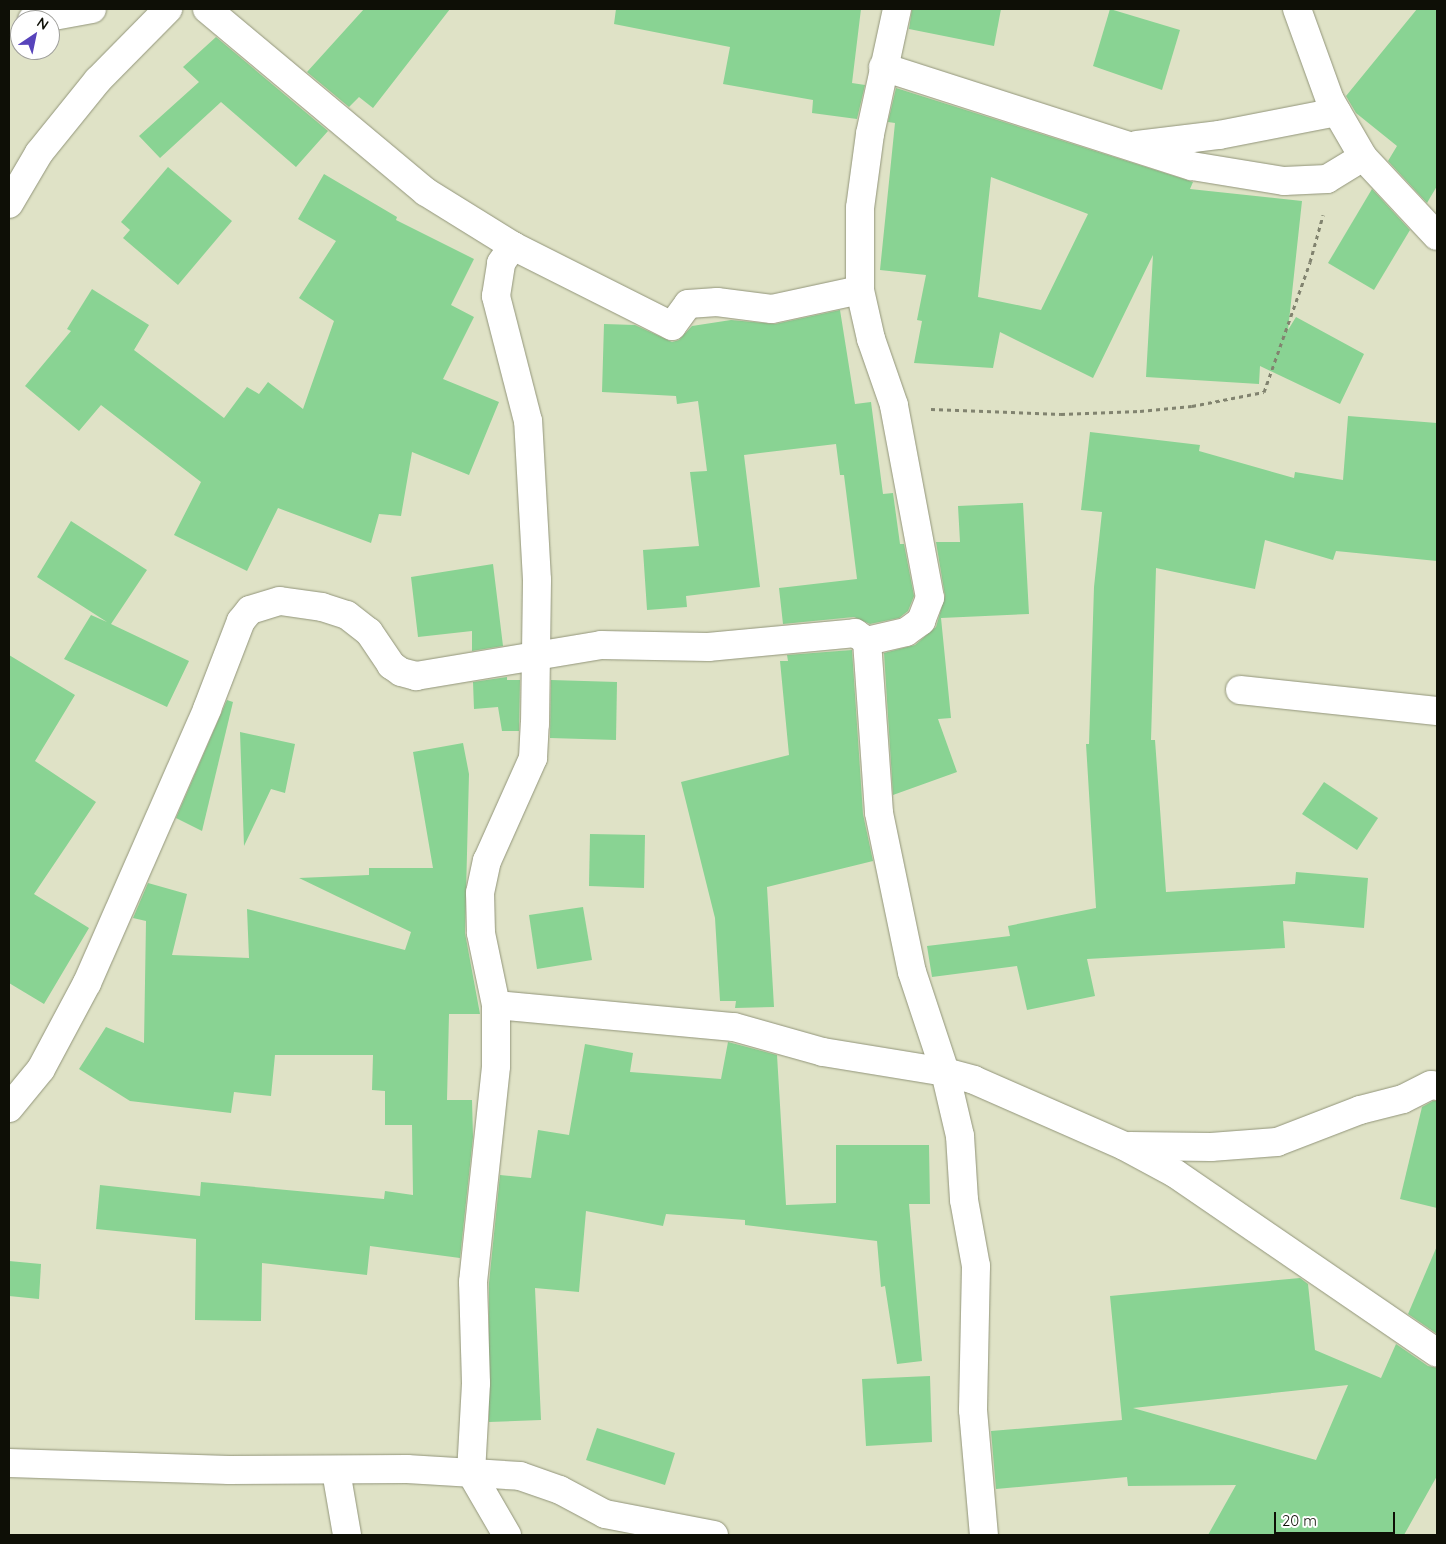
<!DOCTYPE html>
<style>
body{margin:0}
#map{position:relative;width:1446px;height:1544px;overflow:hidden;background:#dfe2c6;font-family:Quicksand,sans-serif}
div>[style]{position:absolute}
.building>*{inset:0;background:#89d393}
.path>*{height:3px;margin-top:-1.5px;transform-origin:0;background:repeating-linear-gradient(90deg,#81836f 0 4px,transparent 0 8px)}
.roads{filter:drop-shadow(0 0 1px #92957a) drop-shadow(0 0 1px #92957a)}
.street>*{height:28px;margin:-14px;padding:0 14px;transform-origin:14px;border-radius:14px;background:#fff}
span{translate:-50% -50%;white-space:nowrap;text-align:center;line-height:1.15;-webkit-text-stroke:4px #fff;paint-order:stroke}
.frame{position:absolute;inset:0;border:10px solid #0e0f06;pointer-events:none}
.north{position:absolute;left:10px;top:10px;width:50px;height:50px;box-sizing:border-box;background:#fff;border:1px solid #9f9f9b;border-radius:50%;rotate:34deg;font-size:14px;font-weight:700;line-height:20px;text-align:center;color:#0e0f06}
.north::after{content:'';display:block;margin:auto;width:18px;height:22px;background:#5743bb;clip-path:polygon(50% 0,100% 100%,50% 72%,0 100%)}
.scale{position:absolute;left:1274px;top:1512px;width:121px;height:22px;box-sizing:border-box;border:2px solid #0e0f06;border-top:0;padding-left:6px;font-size:15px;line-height:18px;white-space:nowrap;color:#0e0f06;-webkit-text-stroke:4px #fff;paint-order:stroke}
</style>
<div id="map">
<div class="building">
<div style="clip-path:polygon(364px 9px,450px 9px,373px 108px,359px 97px,349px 107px,307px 72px)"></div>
<div style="clip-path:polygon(616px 9px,861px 9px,852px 83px,865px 85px,857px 119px,812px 113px,813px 100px,723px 84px,730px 47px,614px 24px)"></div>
<div style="clip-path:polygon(912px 9px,1001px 9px,994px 46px,909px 29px)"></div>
<div style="clip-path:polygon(1110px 9px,1180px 30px,1162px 90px,1093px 66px)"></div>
<div style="clip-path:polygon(1417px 9px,1437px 9px,1437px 186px,1427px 203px,1388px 161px,1397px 146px,1356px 113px,1346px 96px)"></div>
<div style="clip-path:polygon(216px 37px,328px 131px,296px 167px,221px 102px,160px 158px,139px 136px,199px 82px,183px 67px)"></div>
<div style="clip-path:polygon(evenodd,896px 88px,1193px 182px,1190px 189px,1302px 201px,1288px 330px,1296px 317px,1364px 354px,1340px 404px,1260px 366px,1259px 384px,1146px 377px,1153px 255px,1093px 378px,1000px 332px,993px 368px,914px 363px,922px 321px,917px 320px,926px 275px,880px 270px,895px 123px,888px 122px,896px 88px,991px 177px,1088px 214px,1041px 310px,978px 297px,991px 177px)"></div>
<div style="clip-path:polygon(168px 167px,232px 221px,178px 285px,123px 238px,130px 230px,121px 222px)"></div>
<div style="clip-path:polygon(324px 174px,397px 217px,396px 220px,474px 259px,451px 305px,474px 317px,443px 379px,499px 402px,469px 475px,412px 452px,401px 516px,379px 514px,371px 543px,278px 508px,247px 571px,174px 535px,201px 482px,101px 405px,79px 431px,25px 386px,71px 331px,67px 329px,92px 289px,149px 325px,134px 350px,224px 418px,247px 387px,259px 394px,268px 382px,303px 409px,334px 321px,299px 298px,336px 241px,298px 219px)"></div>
<div style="clip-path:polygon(1372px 189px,1410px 230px,1374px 290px,1328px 263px)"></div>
<div style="clip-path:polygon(840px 310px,855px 404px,871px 402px,883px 494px,893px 493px,900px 544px,904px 544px,914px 596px,908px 611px,899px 618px,870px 624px,854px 617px,783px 624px,779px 588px,857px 579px,844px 475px,840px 475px,836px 444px,744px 455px,760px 587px,686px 596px,687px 607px,647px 610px,643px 550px,699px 546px,690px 472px,707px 471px,698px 401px,677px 404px,676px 396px,602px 392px,604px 324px,635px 325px,672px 342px,679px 340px,692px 326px,731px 320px,775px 324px)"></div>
<div style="clip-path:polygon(1348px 416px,1437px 423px,1437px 561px,1336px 551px,1333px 560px,1265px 540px,1255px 589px,1156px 568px,1151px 740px,1155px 740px,1166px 892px,1295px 884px,1296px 872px,1368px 878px,1364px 928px,1283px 921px,1285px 948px,1087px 959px,1095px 996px,1027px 1010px,1017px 966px,932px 977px,927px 946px,1010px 936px,1008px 926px,1096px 908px,1086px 744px,1089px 744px,1094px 587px,1102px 512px,1081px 510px,1090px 432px,1200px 445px,1199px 451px,1294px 478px,1295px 472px,1343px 480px)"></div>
<div style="clip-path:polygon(1023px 503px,1029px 614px,941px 618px,951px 718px,938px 719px,957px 772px,893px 795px,884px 653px,915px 645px,936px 627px,945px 596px,936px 542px,960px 542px,958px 506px)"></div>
<div style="clip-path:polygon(71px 521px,147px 570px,111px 624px,189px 661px,167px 707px,64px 659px,91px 615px,107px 622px,37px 577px)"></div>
<div style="clip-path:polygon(493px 564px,503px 646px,472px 651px,472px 631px,418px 637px,411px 577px)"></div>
<div style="clip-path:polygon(852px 650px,863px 814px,873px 861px,767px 887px,774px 1007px,735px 1008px,736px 1001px,720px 1001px,715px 918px,681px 782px,789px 755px,780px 661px,788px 661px,787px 655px)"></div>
<div style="clip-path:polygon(9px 655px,75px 695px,35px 761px,96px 802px,34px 894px,89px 928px,44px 1004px,9px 983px)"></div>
<div style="clip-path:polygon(507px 677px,507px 680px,520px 680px,519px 731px,502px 731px,498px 707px,474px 709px,473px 682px)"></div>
<div style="clip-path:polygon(551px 680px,617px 682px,616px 740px,550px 738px)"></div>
<div style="clip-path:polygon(227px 700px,233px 702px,202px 831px,176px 818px)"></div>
<div style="clip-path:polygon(240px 732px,295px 744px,285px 793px,271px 789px,244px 846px)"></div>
<div style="clip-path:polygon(463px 743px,469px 774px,465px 933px,480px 1014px,449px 1014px,447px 1100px,472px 1100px,473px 1137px,460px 1258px,370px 1246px,367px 1275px,262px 1263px,261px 1321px,195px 1320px,196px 1239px,96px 1229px,100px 1185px,200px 1196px,201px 1182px,384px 1199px,385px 1191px,413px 1195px,412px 1125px,385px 1125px,385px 1091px,372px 1090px,373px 1055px,275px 1055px,271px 1096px,234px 1092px,231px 1113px,130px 1101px,79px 1069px,106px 1027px,144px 1043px,146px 921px,133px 918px,148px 883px,187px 894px,172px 955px,249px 958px,247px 909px,405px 950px,411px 932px,299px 878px,369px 875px,369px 868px,433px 868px,413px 752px)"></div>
<div style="clip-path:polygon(1324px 782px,1378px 818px,1357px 850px,1302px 814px)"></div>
<div style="clip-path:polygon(590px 834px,645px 835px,644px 888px,589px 886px)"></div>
<div style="clip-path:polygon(583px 907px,592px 960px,537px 969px,529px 915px)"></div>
<div style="clip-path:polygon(728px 1042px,777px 1055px,786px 1205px,836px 1203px,836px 1145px,929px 1145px,930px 1204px,909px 1204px,922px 1361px,897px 1364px,885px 1286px,881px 1287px,877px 1241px,745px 1225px,745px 1220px,666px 1214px,663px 1226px,586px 1211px,579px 1292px,535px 1288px,541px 1420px,489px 1422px,489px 1283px,500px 1175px,531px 1178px,538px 1130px,569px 1135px,585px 1044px,633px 1053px,630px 1072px,721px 1079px)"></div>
<div style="clip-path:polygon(1433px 1101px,1437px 1101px,1437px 1208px,1400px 1199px,1422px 1107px)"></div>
<div style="clip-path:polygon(1437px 1246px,1437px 1334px,1408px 1314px)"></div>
<div style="clip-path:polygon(9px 1261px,41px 1264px,39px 1299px,9px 1296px)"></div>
<div style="clip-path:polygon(evenodd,1300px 1278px,1308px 1284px,1315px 1350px,1381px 1378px,1396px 1344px,1428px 1366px,1437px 1368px,1437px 1476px,1404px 1535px,1208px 1535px,1236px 1485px,1128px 1486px,1127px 1477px,996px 1489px,991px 1431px,1122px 1420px,1110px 1296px,1300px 1278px,1348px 1385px,1316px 1460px,1133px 1408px,1348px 1385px)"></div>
<div style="clip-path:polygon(930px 1376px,932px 1442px,866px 1446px,862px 1379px)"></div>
<div style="clip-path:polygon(597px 1428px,675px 1453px,665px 1485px,586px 1460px)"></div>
</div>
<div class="path">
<div style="left:931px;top:409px;width:130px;rotate:2.2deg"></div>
<div style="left:1061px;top:414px;width:79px;rotate:-2.2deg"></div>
<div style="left:1140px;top:411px;width:52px;rotate:-5.5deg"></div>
<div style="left:1192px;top:406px;width:73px;rotate:-11deg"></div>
<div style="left:1264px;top:392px;width:138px;rotate:-70.5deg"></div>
<div style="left:1310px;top:262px;width:49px;rotate:-74.5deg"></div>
</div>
<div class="roads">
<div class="street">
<div style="left:207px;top:9px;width:285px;rotate:39.9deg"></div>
<div style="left:426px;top:192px;width:102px;rotate:31.8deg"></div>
<div style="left:513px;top:246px;width:178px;rotate:26.7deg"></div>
<div style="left:672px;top:326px;width:27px;rotate:-54deg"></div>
<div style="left:688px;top:304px;width:29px;rotate:-4deg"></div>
<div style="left:717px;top:302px;width:55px;rotate:7.3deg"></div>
<div style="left:772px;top:309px;width:90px;rotate:-12.2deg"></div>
<div style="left:1297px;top:9px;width:97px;rotate:70.1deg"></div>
<div style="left:1330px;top:100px;width:66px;rotate:59.9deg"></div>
<div style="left:1363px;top:157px;width:108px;rotate:46.9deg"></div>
<div style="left:32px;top:20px;width:61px;rotate:-10.4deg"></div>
<div style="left:883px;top:67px;width:324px;rotate:17.8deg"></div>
<div style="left:1192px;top:166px;width:93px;rotate:9.3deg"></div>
<div style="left:1284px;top:181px;width:43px;rotate:-2.7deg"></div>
<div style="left:1327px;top:179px;width:42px;rotate:-31.4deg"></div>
<div style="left:1137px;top:145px;width:83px;rotate:-7deg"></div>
<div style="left:1219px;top:135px;width:120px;rotate:-11deg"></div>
<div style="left:9px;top:204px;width:59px;rotate:-59.5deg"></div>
<div style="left:39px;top:153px;width:94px;rotate:-51.1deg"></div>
<div style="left:98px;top:80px;width:100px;rotate:-45.4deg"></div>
<div style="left:867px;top:641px;width:40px;rotate:-13deg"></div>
<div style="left:906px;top:632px;width:19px;rotate:-36deg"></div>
<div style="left:921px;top:621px;width:25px;rotate:-69deg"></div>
<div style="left:930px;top:598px;width:196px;rotate:-100.6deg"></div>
<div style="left:894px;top:405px;width:70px;rotate:-109.2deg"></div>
<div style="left:871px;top:339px;width:50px;rotate:-102.7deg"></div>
<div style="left:860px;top:290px;width:82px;rotate:-90deg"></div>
<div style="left:860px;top:208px;width:75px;rotate:-82.3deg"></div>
<div style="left:870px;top:134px;width:128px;rotate:-77.8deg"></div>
<div style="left:1240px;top:690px;width:198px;rotate:6.1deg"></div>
<div style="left:496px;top:1005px;width:239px;rotate:5.3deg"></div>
<div style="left:734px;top:1027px;width:92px;rotate:15.7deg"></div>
<div style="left:823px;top:1052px;width:124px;rotate:9.3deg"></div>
<div style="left:945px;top:1072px;width:30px;rotate:15deg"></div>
<div style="left:974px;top:1080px;width:164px;rotate:23.7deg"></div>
<div style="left:1124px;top:1146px;width:59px;rotate:28.3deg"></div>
<div style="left:1176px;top:1174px;width:316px;rotate:34.4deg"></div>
<div style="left:9px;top:1108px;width:50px;rotate:-50.6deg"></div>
<div style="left:41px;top:1069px;width:98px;rotate:-61.9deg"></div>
<div style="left:87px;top:983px;width:299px;rotate:-66.3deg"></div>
<div style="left:207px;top:709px;width:94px;rotate:-68.9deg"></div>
<div style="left:241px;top:621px;width:14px;rotate:-51deg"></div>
<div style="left:250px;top:610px;width:31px;rotate:-17deg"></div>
<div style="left:280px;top:601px;width:42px;rotate:8.1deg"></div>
<div style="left:322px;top:607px;width:26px;rotate:18deg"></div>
<div style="left:347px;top:615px;width:28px;rotate:38deg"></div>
<div style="left:369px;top:632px;width:40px;rotate:56deg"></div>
<div style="left:391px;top:665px;width:12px;rotate:35deg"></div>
<div style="left:401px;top:672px;width:16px;rotate:15deg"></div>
<div style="left:416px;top:676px;width:188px;rotate:-9.5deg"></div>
<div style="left:601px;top:645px;width:107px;rotate:1.1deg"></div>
<div style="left:708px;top:647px;width:148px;rotate:-5.4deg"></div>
<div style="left:855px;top:633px;width:14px;rotate:34deg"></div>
<div style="left:867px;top:641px;width:172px;rotate:86deg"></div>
<div style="left:879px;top:813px;width:162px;rotate:78.3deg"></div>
<div style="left:912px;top:972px;width:105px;rotate:71.7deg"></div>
<div style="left:945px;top:1072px;width:66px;rotate:76.8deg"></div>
<div style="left:960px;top:1136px;width:64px;rotate:86.4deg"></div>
<div style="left:964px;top:1200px;width:67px;rotate:79.7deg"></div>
<div style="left:976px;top:1266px;width:144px;rotate:91.2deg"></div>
<div style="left:973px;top:1410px;width:125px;rotate:85deg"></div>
<div style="left:1130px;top:1146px;width:81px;rotate:0.7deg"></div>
<div style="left:1211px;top:1147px;width:66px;rotate:-4.3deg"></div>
<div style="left:1277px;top:1142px;width:89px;rotate:-21.1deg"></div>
<div style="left:1360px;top:1110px;width:44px;rotate:-14.3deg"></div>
<div style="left:1403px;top:1099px;width:31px;rotate:-27deg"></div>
<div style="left:1431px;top:1085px;width:6px;rotate:9deg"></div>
<div style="left:9px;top:1463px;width:220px;rotate:1.8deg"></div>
<div style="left:229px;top:1470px;width:178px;rotate:-0.3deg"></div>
<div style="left:407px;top:1469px;width:113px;rotate:3.5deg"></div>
<div style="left:520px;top:1476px;width:42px;rotate:19.3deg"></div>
<div style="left:560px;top:1490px;width:51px;rotate:28.1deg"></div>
<div style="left:605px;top:1514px;width:111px;rotate:10.9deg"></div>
<div style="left:336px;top:1471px;width:65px;rotate:80.2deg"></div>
<div style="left:507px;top:1535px;width:72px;rotate:-120.1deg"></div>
<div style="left:471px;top:1473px;width:90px;rotate:-86.8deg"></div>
<div style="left:476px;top:1383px;width:101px;rotate:-91.7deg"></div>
<div style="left:473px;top:1282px;width:217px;rotate:-83.9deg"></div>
<div style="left:496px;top:1066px;width:61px;rotate:-90deg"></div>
<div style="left:496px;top:1005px;width:74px;rotate:-101.8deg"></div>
<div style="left:481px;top:933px;width:40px;rotate:-91.4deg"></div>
<div style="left:480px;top:893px;width:33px;rotate:-78deg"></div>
<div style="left:487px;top:861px;width:113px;rotate:-65.9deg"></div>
<div style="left:533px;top:758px;width:34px;rotate:-87deg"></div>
<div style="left:535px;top:724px;width:144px;rotate:-89.2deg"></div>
<div style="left:537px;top:580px;width:159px;rotate:-93.2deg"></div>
<div style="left:528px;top:421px;width:129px;rotate:-104.4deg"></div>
<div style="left:496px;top:296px;width:33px;rotate:-81deg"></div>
<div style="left:501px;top:263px;width:21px;rotate:-55deg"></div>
</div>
</div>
<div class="frame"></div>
<div class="north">N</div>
<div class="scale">20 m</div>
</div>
